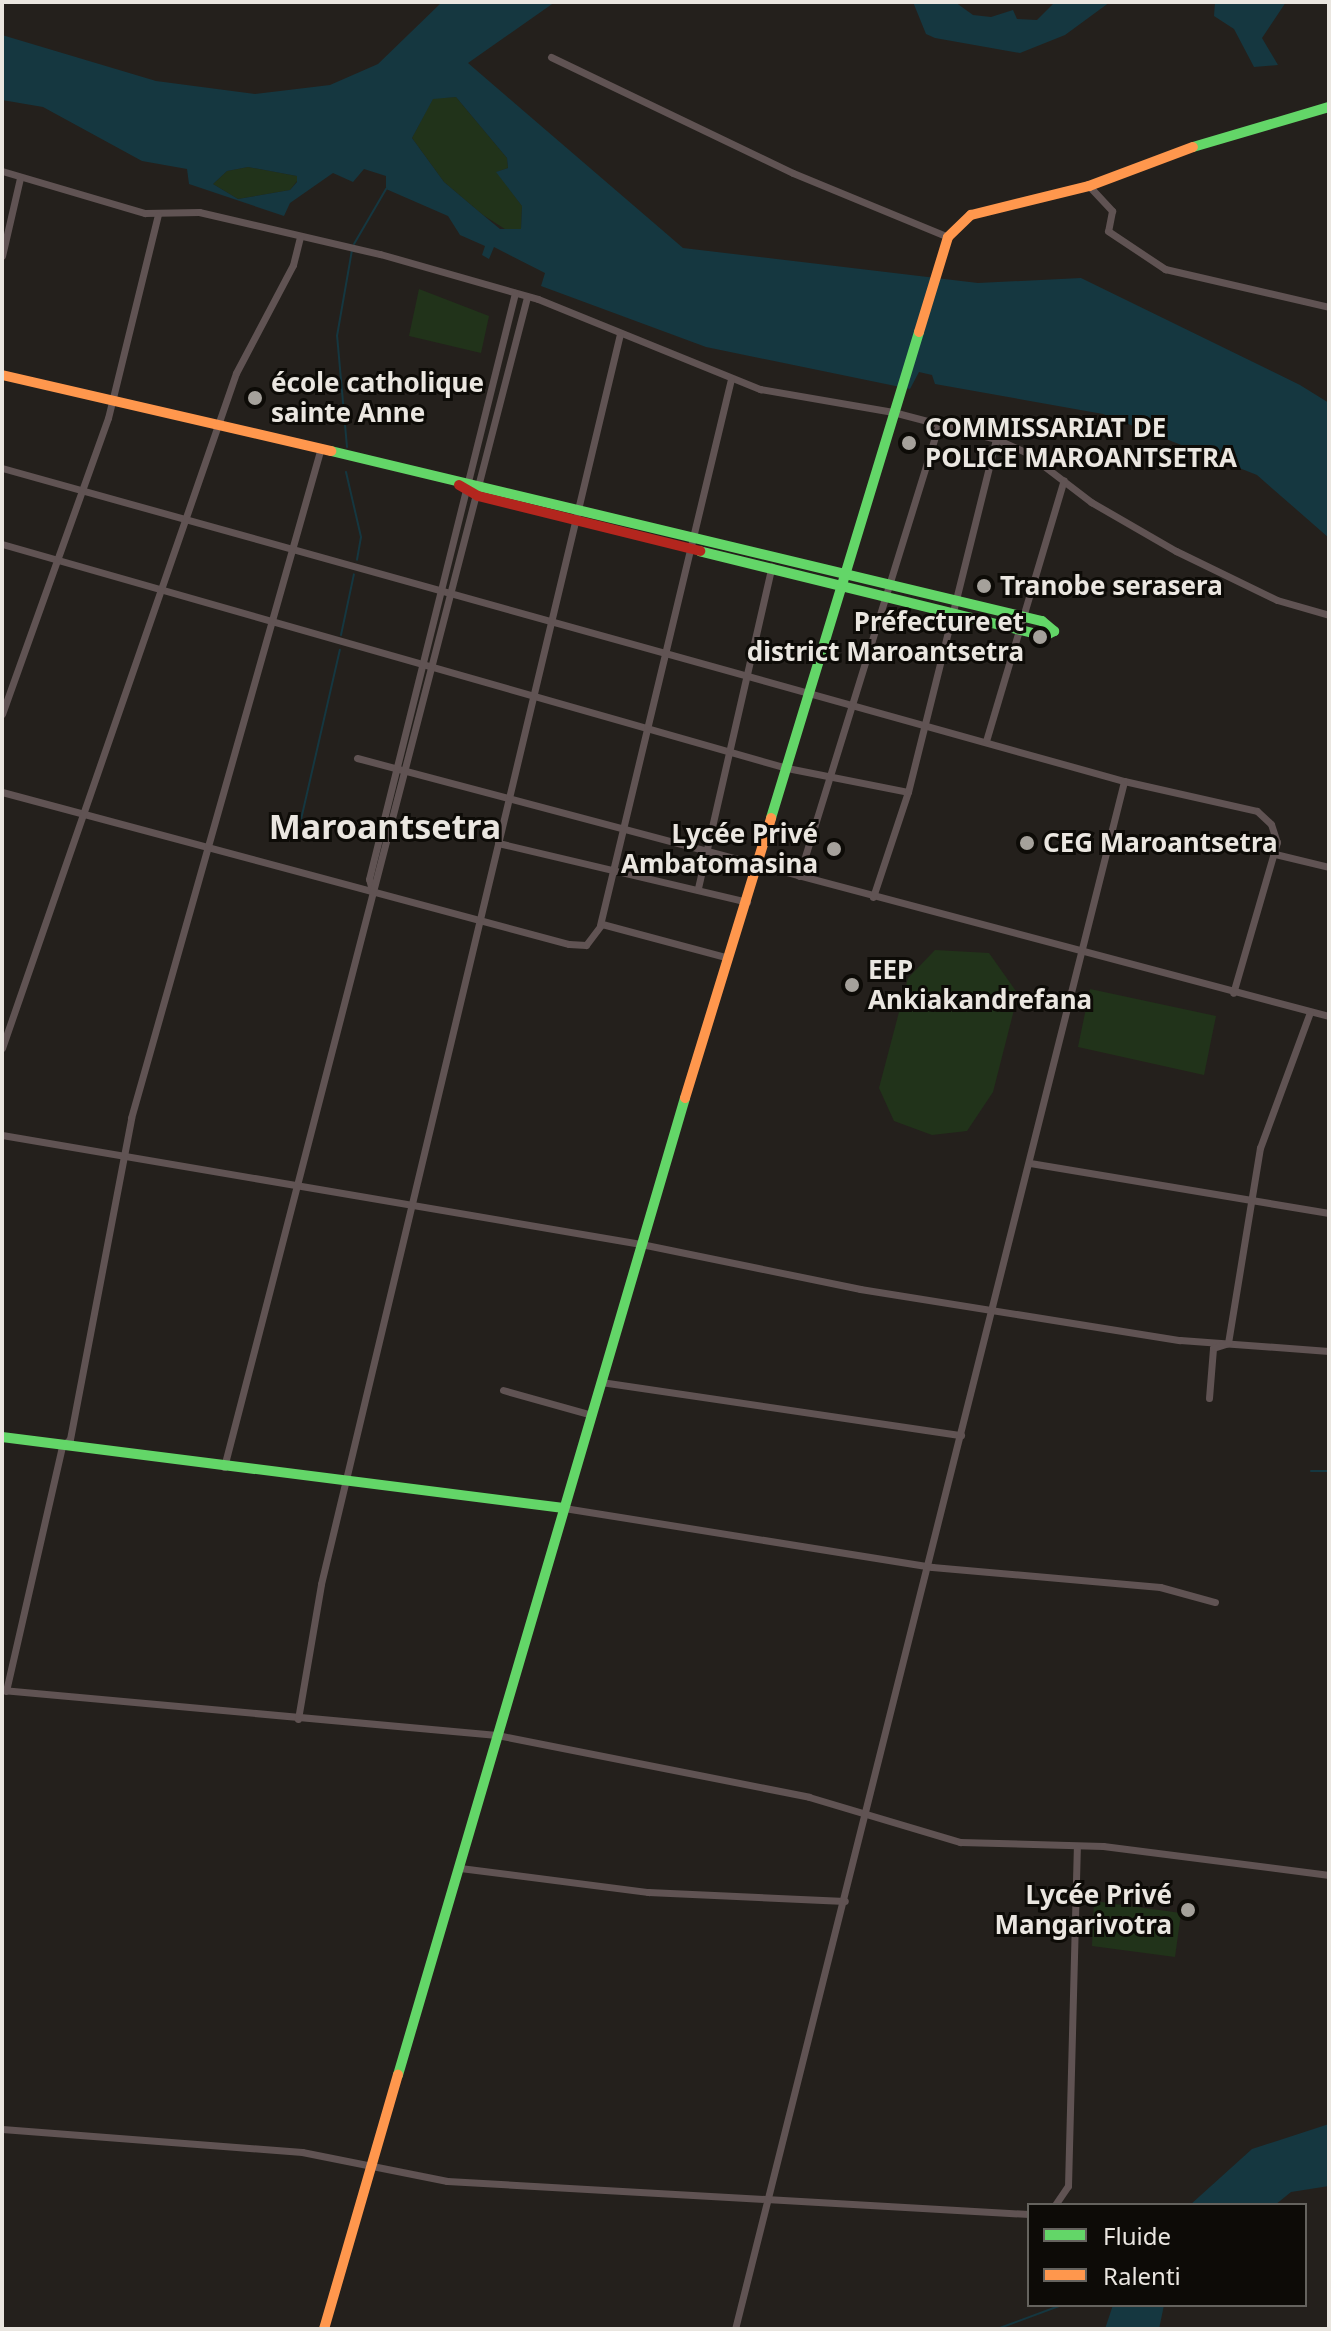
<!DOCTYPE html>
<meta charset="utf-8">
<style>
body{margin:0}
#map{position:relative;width:1331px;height:2331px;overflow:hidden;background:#24201c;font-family:"Noto Sans",sans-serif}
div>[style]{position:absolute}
.green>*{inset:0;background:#21331a}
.water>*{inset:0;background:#153740}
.stream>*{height:2px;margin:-1px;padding:0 1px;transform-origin:1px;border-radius:1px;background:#153740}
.street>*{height:7px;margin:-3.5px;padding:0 3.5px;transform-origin:3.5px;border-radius:3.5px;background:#605353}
.fast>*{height:10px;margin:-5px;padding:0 5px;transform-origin:5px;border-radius:5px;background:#63d668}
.slow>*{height:10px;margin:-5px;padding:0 5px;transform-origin:5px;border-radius:5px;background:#ff974d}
.jam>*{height:10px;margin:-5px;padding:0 5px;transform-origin:5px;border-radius:5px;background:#b3261e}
.dots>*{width:22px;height:22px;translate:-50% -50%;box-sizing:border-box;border:4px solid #0d0b07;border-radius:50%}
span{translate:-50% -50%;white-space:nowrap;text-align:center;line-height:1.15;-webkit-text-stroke:6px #0d0b07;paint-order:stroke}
.poi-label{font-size:26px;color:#eae6e0;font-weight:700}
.left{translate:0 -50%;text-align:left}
.right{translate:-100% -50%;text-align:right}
.district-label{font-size:34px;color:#eae6e0;font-weight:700}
.frame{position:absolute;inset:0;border:4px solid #eae6e0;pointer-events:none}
.legend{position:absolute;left:1027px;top:2203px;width:280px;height:104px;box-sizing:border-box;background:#0d0b07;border:2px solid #65635e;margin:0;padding:10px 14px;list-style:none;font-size:24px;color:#eae6e0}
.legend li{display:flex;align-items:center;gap:16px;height:40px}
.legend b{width:40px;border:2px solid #65635e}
</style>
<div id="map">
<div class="green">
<div style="clip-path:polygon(456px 97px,507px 158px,508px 168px,497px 172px,522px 206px,521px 229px,511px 233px,483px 215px,444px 182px,412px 138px,433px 98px)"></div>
<div style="clip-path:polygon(248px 167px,297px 176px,297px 181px,290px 190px,238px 199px,213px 184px,227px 171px)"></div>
<div style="clip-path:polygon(419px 289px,489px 316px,481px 353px,409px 336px)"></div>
<div style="clip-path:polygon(935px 950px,989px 953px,1018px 994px,993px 1092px,967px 1131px,932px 1135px,894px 1121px,879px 1088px,908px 978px)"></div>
<div style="clip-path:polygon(1090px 989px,1216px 1016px,1204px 1075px,1078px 1047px)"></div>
<div style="clip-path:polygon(1094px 1901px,1181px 1913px,1175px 1957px,1092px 1946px)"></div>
</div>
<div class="water">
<div style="clip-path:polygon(evenodd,442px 2px,555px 2px,468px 63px,683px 248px,978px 283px,1081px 278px,1300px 385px,1329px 403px,1329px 538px,1257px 475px,1103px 414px,935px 384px,932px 375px,919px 372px,910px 389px,706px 347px,541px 286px,545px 273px,494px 247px,489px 259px,482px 255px,485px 246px,460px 235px,448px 216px,386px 189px,386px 176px,364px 169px,353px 182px,333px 173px,290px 203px,284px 216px,189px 184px,187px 169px,142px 161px,43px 107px,2px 100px,2px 35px,156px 81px,255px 94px,330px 85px,378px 64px,442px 2px,456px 97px,507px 158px,508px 168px,496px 172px,522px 206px,521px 229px,500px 229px,483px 215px,444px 182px,412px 138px,433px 99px,456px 97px,442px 2px,248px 167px,297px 176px,297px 182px,290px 190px,238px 199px,213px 184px,227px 171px,248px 167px)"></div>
<div style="clip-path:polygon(913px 2px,955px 2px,973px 15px,991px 17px,1013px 10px,1017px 19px,1037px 20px,1055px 2px,1110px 2px,1065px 35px,1020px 53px,935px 38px,926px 34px)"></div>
<div style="clip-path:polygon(1215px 2px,1286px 2px,1262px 38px,1278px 65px,1254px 67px,1234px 29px,1214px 16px)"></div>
<div style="clip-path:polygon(1329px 2124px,1329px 2186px,1291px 2192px,1275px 2205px,1190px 2205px,1252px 2149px)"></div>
<div style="clip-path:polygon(1113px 2305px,1164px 2305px,1159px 2329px,1105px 2329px)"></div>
</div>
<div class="stream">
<div style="left:354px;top:244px;width:64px;rotate:-59.8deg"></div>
<div style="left:347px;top:447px;width:111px;rotate:-95.1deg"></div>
<div style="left:337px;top:336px;width:87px;rotate:-80.1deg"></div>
<div style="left:346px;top:472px;width:67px;rotate:77deg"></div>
<div style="left:361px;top:537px;width:23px;rotate:100deg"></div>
<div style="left:341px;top:635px;width:62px;rotate:-78deg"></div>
<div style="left:297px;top:837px;width:192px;rotate:-77.1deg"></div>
<div style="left:1311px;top:1471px;width:18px"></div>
<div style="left:997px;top:2329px;width:69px;rotate:-20.3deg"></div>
</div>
<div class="street">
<div style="left:551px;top:57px;width:268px;rotate:25.6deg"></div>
<div style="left:793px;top:173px;width:168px;rotate:22.4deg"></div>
<div style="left:2px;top:171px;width:149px;rotate:16.4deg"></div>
<div style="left:145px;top:213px;width:54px;rotate:-1.1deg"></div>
<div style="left:199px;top:212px;width:186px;rotate:13.1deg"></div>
<div style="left:380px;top:254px;width:164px;rotate:15.9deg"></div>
<div style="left:538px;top:299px;width:240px;rotate:22.1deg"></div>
<div style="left:760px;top:389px;width:135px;rotate:9.8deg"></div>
<div style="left:893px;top:412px;width:106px;rotate:14.7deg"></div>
<div style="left:996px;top:439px;width:34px;rotate:24deg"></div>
<div style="left:1027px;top:453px;width:81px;rotate:37.4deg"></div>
<div style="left:1091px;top:502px;width:98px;rotate:30deg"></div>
<div style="left:1176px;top:551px;width:112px;rotate:25.9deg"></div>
<div style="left:1277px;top:600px;width:54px;rotate:16.1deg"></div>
<div style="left:1089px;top:186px;width:34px;rotate:47deg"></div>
<div style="left:1112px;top:211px;width:20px;rotate:101deg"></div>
<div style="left:1108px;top:231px;width:69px;rotate:33.7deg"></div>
<div style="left:1165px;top:269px;width:168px;rotate:13deg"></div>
<div style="left:2px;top:256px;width:80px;rotate:-77deg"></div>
<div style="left:2px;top:468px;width:1165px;rotate:15.59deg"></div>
<div style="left:1124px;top:781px;width:136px;rotate:12.7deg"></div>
<div style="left:1257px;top:811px;width:19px;rotate:43deg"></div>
<div style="left:1271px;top:824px;width:19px;rotate:72deg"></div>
<div style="left:1277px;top:842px;width:157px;rotate:106.2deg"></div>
<div style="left:2px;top:544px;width:816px;rotate:15.93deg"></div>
<div style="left:787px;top:768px;width:123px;rotate:11.2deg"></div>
<div style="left:2px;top:714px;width:314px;rotate:-70.3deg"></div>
<div style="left:108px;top:418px;width:209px;rotate:-76.2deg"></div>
<div style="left:986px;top:741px;width:272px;rotate:-73.4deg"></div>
<div style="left:357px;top:758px;width:1006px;rotate:14.87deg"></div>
<div style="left:2px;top:792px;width:587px;rotate:15.01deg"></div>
<div style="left:569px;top:944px;width:17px;rotate:3deg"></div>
<div style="left:586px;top:945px;width:26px;rotate:-53deg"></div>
<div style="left:602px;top:924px;width:131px;rotate:15deg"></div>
<div style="left:498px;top:843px;width:256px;rotate:13.3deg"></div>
<div style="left:1275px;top:854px;width:56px;rotate:13.5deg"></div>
<div style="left:799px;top:876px;width:469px;rotate:-72.8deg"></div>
<div style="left:698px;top:888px;width:330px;rotate:-77.1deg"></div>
<div style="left:372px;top:890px;width:11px;rotate:-105deg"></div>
<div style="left:369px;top:879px;width:604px;rotate:-76.01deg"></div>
<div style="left:873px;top:897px;width:111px;rotate:-71.6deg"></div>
<div style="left:908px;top:792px;width:364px;rotate:-76deg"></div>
<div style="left:600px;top:925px;width:561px;rotate:-76.51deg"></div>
<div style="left:2px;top:1048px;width:714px;rotate:-70.88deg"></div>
<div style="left:236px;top:373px;width:122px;rotate:-62.2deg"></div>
<div style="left:293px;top:265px;width:29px;rotate:-76deg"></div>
<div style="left:2px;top:1135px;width:648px;rotate:9.68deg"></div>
<div style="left:641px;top:1244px;width:224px;rotate:11.6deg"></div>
<div style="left:860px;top:1289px;width:324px;rotate:9.1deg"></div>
<div style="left:1180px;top:1340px;width:149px;rotate:4.2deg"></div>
<div style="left:1030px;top:1163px;width:303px;rotate:9.5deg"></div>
<div style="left:601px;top:1382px;width:364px;rotate:8.4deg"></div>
<div style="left:503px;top:1390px;width:92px;rotate:15.7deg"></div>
<div style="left:1209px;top:1398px;width:50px;rotate:-85.4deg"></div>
<div style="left:1213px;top:1348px;width:16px;rotate:-18deg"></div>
<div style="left:1228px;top:1343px;width:198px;rotate:-80.7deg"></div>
<div style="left:1260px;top:1148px;width:145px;rotate:-69.8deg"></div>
<div style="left:224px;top:1467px;width:1209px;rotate:-75.48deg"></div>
<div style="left:564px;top:1508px;width:373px;rotate:9.1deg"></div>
<div style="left:932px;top:1567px;width:229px;rotate:5deg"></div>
<div style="left:1160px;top:1587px;width:57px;rotate:15.3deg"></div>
<div style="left:2px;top:1690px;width:497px;rotate:5.2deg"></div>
<div style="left:497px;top:1735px;width:318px;rotate:11.2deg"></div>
<div style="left:809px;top:1797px;width:158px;rotate:16.6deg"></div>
<div style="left:960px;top:1842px;width:143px;rotate:1.6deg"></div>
<div style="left:1103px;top:1846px;width:228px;rotate:7.3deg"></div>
<div style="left:6px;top:1691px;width:250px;rotate:-77.1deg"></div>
<div style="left:62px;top:1447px;width:11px;rotate:-45deg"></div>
<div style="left:70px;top:1439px;width:327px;rotate:-79.2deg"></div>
<div style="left:131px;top:1118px;width:693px;rotate:-74.18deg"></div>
<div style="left:298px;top:1719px;width:137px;rotate:-80.3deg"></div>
<div style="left:321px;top:1584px;width:1285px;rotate:-76.55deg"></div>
<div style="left:460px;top:1868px;width:190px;rotate:7.3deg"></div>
<div style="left:648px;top:1892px;width:197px;rotate:2.6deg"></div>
<div style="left:2px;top:2129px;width:301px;rotate:4.4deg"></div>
<div style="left:302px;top:2152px;width:148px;rotate:11.3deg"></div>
<div style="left:447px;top:2181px;width:583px;rotate:3.25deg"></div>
<div style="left:1055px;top:2205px;width:23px;rotate:-56deg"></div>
<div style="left:1068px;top:2186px;width:339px;rotate:-88.5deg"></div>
<div style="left:735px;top:2329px;width:1596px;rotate:-75.89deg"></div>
</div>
<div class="fast">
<div style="left:1193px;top:147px;width:142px;rotate:-16.4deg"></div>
<div style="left:331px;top:451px;width:731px;rotate:13.45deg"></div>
<div style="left:1042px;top:621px;width:16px;rotate:40deg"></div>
<div style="left:1054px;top:631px;width:10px;rotate:151deg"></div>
<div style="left:1045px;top:636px;width:355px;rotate:-166.2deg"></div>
<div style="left:771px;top:818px;width:508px;rotate:-73.06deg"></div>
<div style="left:2px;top:1437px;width:566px;rotate:7.2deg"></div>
<div style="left:398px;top:2075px;width:1018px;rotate:-73.63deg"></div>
</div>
<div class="slow">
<div style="left:919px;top:332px;width:99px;rotate:-73deg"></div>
<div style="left:948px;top:237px;width:32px;rotate:-44deg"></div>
<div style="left:971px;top:215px;width:122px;rotate:-13.8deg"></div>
<div style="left:1089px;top:186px;width:111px;rotate:-20.6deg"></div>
<div style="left:2px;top:375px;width:338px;rotate:13deg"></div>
<div style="left:685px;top:1098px;width:293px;rotate:-72.9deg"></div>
<div style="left:324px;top:2329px;width:265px;rotate:-73.8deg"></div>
</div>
<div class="jam">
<div style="left:459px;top:485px;width:22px;rotate:30deg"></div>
<div style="left:478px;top:496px;width:229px;rotate:13.9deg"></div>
</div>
<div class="dots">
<div style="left:255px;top:398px;background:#a5a19b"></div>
<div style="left:909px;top:443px;background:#a5a19b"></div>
<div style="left:984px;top:586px;background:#a5a19b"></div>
<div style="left:1040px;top:637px;background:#a5a19b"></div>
<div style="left:1027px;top:843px;background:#a5a19b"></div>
<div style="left:834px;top:849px;background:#a5a19b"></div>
<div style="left:852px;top:985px;background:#a5a19b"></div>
<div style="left:1188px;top:1910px;background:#a5a19b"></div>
</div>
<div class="poi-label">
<span class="left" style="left:271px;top:398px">école catholique<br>sainte Anne</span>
<span class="left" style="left:925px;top:443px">COMMISSARIAT DE<br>POLICE MAROANTSETRA</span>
<span class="left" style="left:1000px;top:586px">Tranobe serasera</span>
<span class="right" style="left:1024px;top:637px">Préfecture et<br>district Maroantsetra</span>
<span class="right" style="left:818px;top:849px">Lycée Privé<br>Ambatomasina</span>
<span class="left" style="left:1043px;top:843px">CEG Maroantsetra</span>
<span class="left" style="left:868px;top:985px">EEP<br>Ankiakandrefana</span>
<span class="right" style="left:1172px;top:1910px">Lycée Privé<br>Mangarivotra</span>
</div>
<div class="district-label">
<span style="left:385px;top:827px">Maroantsetra</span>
</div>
<div class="frame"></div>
<ul class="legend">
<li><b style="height:10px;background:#63d668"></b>Fluide</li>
<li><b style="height:10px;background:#ff974d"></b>Ralenti</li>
</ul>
</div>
